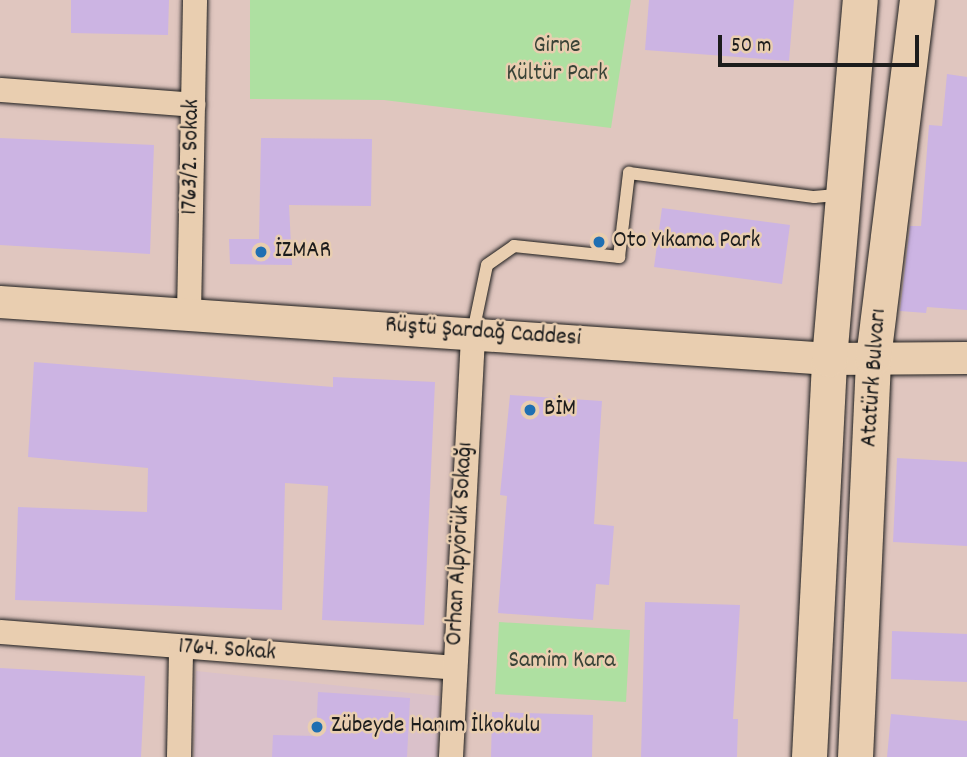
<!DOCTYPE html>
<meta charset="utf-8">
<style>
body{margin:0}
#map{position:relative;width:967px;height:757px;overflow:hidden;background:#e0c6bf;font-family:Dekko,sans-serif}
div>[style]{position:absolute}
.built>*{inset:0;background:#dac1ca}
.green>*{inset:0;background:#aee0a1}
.building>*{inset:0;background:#ccb4e3}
.roads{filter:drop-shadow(0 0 2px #1c1c1c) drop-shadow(0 0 2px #1c1c1c)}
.service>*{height:12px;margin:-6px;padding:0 6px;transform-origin:6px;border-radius:6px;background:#e9ceb0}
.minor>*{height:24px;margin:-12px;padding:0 12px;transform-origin:12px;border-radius:12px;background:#e9ceb0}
.tertiary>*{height:32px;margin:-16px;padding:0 16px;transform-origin:16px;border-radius:16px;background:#e9ceb0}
.secondary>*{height:35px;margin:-17.5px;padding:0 17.5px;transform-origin:17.5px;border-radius:17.5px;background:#e9ceb0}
.dots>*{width:19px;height:19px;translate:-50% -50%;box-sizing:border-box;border:4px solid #e9ceb0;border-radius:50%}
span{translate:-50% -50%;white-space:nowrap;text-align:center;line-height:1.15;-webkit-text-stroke:5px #e9ceb0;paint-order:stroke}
.park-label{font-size:24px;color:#394337}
.street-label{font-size:24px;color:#1c1c1c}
.poi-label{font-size:24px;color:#1c1c1c}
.left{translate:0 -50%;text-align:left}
.scale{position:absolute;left:718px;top:35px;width:201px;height:32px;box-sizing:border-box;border:4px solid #1c1c1c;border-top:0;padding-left:9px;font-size:21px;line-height:24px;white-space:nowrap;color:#1c1c1c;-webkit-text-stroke:5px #e9ceb0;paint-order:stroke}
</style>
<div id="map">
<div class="built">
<div style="clip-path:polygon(196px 671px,440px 696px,437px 757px,194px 757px)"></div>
</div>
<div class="green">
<div style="clip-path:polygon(250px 0,631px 0,611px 128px,384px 100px,250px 99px)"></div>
<div style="clip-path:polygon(499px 622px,630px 630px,626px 702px,495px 694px)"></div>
</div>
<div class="building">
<div style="clip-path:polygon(71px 0,169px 0,168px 35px,71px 33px)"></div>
<div style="clip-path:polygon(649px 0,794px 0,789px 61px,645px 50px)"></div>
<div style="clip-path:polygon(947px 74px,967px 77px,967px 310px,927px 307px,926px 313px,900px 311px,910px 226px,921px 226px,929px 125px,942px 126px)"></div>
<div style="clip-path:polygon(0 138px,154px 145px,150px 254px,0 245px)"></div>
<div style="clip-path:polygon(261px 138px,372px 139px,371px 206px,289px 205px,292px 265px,230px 264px,229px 239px,259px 239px)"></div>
<div style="clip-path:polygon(662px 208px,790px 225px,782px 284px,654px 267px)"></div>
<div style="clip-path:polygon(34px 362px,333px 387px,333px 377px,435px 382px,424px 625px,322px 620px,328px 486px,285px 483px,282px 610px,15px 600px,18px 507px,147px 512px,148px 468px,28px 457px)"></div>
<div style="clip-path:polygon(510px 395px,602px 401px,594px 524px,614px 526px,609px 585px,596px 584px,593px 620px,498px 613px,507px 496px,500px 495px)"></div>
<div style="clip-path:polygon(897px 458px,967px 462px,967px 546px,893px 542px)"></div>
<div style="clip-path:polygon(645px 602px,740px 605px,733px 719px,738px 719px,737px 757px,641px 757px)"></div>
<div style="clip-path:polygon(892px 631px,967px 634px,967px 682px,891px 679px)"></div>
<div style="clip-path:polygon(0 668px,145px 676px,141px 757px,0 757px)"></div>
<div style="clip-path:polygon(318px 692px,410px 698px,407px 757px,272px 757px,273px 735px,316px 736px)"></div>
<div style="clip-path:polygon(492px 712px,593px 715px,592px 757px,491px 757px)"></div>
<div style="clip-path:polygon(891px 714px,967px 721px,967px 757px,887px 757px)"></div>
</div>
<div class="roads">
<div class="service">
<div style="left:473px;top:332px;width:68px;rotate:-78.2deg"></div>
<div style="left:487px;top:265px;width:33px;rotate:-35deg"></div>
<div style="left:514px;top:246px;width:106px;rotate:6deg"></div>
<div style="left:619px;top:257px;width:85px;rotate:-83.2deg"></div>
<div style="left:629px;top:173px;width:187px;rotate:7.4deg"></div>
<div style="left:814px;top:197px;width:25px;rotate:-5deg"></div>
</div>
<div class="minor">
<div style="left:0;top:90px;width:194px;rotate:4.4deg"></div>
<div style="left:189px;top:314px;width:314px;rotate:-88.9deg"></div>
<div style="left:0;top:632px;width:455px;rotate:4.5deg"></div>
<div style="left:179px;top:757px;width:109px;rotate:-88.9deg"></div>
<div style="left:451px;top:757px;width:426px;rotate:-87deg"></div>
</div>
<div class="tertiary">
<div style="left:0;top:302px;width:831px;rotate:3.93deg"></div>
<div style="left:829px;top:359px;width:138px;rotate:-0.4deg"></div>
</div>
<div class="secondary">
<div style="left:809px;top:757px;width:399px;rotate:-87.1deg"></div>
<div style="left:829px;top:359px;width:360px;rotate:-85.1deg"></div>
<div style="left:855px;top:757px;width:399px;rotate:-87.4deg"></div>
<div style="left:873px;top:358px;width:361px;rotate:-83deg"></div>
</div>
</div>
<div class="dots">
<div style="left:599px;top:242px;background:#1f6fb2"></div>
<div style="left:261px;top:252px;background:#1f6fb2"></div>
<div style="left:530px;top:410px;background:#1f6fb2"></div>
<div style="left:317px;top:727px;background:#1f6fb2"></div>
</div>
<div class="park-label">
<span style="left:557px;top:61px">Girne<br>Kültür Park</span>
<span style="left:562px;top:662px">Samim Kara</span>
</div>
<div class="street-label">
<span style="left:192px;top:157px;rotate:-89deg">1763/2. Sokak</span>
<span style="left:483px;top:333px;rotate:4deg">Rüştü Şardağ Caddesi</span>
<span style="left:875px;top:378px;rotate:-86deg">Atatürk Bulvarı</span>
<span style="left:461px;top:544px;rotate:-87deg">Orhan Alpyörük Sokağı</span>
<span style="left:227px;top:651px;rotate:4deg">1764. Sokak</span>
</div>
<div class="poi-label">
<span class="left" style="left:613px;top:242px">Oto Yıkama Park</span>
<span class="left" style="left:275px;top:252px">İZMAR</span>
<span class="left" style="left:544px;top:410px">BİM</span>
<span class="left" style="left:331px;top:727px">Zübeyde Hanım İlkokulu</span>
</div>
<div class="scale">50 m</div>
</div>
